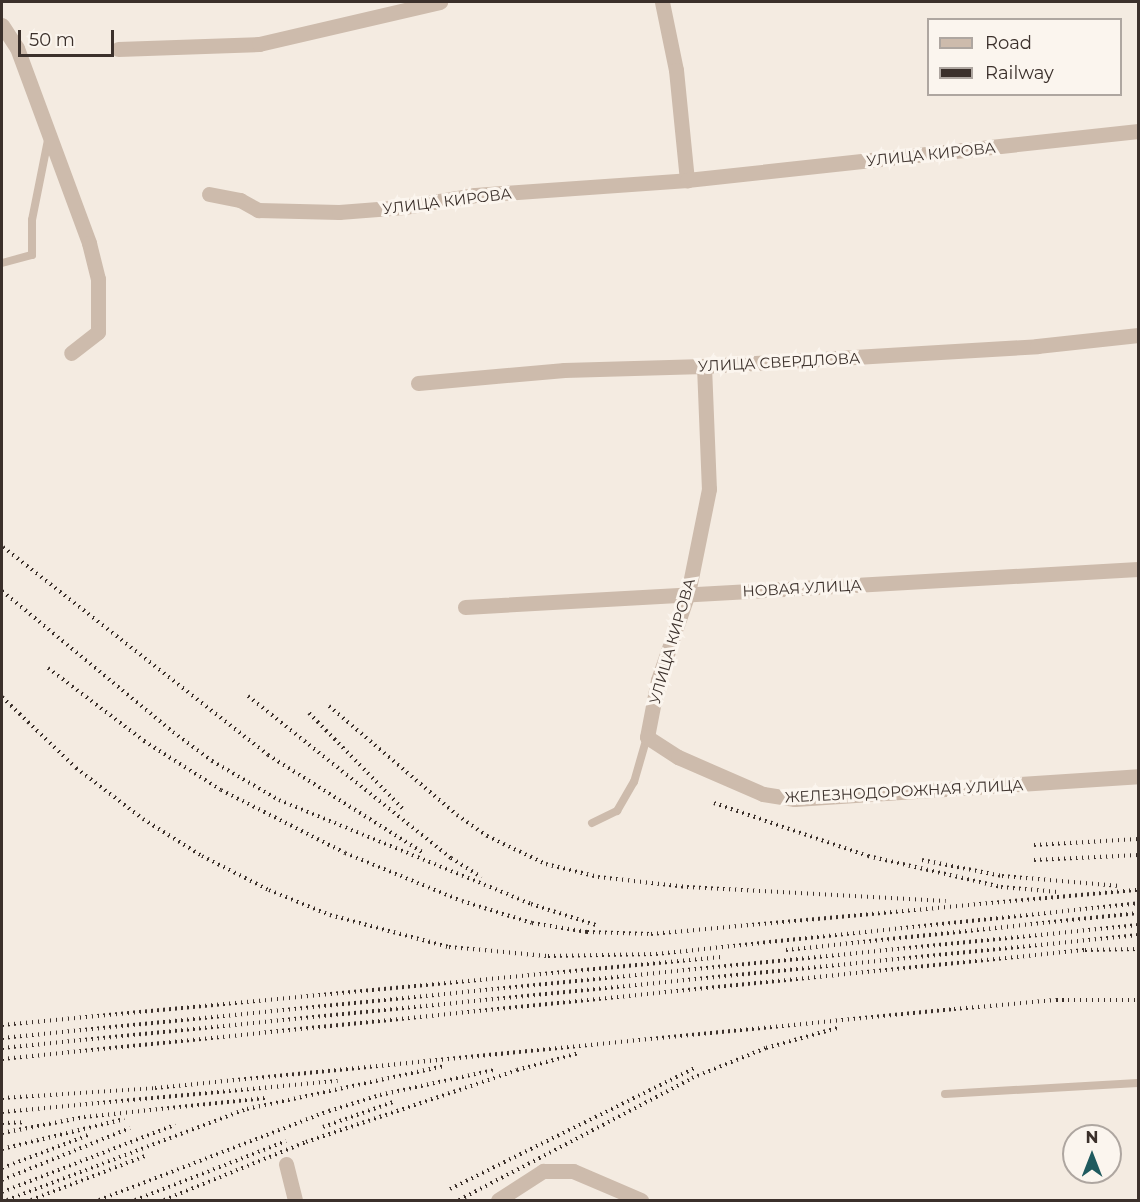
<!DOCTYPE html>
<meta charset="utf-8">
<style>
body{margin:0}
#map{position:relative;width:1140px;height:1202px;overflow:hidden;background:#f4ebe1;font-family:Montserrat,sans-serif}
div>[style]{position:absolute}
.lane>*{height:8px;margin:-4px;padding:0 4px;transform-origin:4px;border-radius:4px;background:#cdbbac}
.street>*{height:15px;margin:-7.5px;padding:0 7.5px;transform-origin:7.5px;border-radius:7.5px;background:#cdbbac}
.rail>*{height:4px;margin-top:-2px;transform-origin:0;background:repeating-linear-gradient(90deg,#3b302b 0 1.5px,transparent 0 6px)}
span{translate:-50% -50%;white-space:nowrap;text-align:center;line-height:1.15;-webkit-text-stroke:6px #fbf5ee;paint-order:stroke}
.street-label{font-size:15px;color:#3b302b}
.frame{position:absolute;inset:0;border:3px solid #3b302b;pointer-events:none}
.legend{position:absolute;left:927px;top:18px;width:195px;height:78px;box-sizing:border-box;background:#fbf5ee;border:2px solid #aea6a0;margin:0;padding:8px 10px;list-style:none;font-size:18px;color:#3b302b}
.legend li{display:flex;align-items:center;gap:12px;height:30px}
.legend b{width:30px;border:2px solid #aea6a0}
.north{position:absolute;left:1062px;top:1124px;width:60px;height:60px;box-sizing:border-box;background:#fbf5ee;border:2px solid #aea6a0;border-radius:50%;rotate:0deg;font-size:16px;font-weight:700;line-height:24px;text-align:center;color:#3b302b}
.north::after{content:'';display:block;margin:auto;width:21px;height:27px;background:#1f5a5e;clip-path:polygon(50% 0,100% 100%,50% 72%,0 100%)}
.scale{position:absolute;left:18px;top:30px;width:96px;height:27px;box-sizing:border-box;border:3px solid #3b302b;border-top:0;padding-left:8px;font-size:18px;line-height:21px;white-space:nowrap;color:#3b302b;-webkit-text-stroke:4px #fbf5ee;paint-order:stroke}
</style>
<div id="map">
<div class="lane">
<div style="left:2px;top:263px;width:31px;rotate:-15deg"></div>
<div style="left:32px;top:255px;width:35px;rotate:-90deg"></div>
<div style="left:32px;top:220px;width:82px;rotate:-78.7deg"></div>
<div style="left:592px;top:823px;width:28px;rotate:-26deg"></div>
<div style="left:617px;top:811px;width:34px;rotate:-60deg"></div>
<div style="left:634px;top:782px;width:47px;rotate:-73.9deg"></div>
<div style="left:945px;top:1094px;width:193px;rotate:-3.3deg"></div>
</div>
<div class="street">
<div style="left:662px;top:2px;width:69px;rotate:78.4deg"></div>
<div style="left:676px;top:70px;width:111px;rotate:84.3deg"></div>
<div style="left:2px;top:25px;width:27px;rotate:57deg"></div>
<div style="left:17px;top:48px;width:208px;rotate:69.7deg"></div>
<div style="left:89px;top:243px;width:37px;rotate:76deg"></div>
<div style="left:98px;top:279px;width:53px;rotate:90deg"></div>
<div style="left:98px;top:332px;width:34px;rotate:142deg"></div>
<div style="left:118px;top:49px;width:141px;rotate:-2deg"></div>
<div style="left:259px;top:44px;width:186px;rotate:-13.1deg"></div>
<div style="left:209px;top:194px;width:32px;rotate:11deg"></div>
<div style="left:240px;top:200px;width:21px;rotate:29deg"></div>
<div style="left:258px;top:210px;width:81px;rotate:1.4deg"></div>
<div style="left:339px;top:212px;width:65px;rotate:-4.4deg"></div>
<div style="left:404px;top:207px;width:72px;rotate:-9.6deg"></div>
<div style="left:475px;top:195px;width:213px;rotate:-4deg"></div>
<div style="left:687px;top:180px;width:454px;rotate:-6.2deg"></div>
<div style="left:704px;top:366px;width:123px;rotate:87.7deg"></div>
<div style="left:709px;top:489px;width:106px;rotate:101.4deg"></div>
<div style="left:688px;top:593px;width:92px;rotate:109deg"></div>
<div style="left:658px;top:680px;width:58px;rotate:100.9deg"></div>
<div style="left:647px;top:737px;width:37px;rotate:33deg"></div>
<div style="left:678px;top:757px;width:93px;rotate:23.5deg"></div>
<div style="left:763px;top:794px;width:32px;rotate:9deg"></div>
<div style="left:795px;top:799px;width:344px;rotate:-3.8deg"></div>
<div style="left:418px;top:383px;width:147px;rotate:-5.1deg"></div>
<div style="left:564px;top:370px;width:140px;rotate:-1.6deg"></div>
<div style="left:704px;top:366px;width:334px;rotate:-3.4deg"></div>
<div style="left:1037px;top:346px;width:102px;rotate:-6.2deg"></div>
<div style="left:465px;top:607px;width:674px;rotate:-3.23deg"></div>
<div style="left:286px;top:1164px;width:37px;rotate:76deg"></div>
<div style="left:498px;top:1200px;width:54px;rotate:-32.8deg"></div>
<div style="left:543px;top:1171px;width:30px"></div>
<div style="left:573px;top:1171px;width:74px;rotate:23.1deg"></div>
</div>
<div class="rail">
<div style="left:3px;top:547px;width:337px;rotate:38.1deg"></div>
<div style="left:268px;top:755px;width:182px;rotate:32.2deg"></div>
<div style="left:2px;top:591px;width:222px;rotate:39.5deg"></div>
<div style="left:173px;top:732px;width:49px;rotate:36.6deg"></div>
<div style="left:212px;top:761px;width:78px;rotate:30.2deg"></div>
<div style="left:279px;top:800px;width:273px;rotate:22.4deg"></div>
<div style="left:531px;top:904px;width:71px;rotate:17.9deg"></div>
<div style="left:48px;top:668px;width:121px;rotate:37.2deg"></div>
<div style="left:144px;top:741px;width:91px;rotate:32.5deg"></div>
<div style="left:221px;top:790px;width:139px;rotate:26.9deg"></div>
<div style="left:345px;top:853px;width:126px;rotate:22.3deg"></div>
<div style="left:462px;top:901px;width:73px;rotate:17.4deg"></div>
<div style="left:532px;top:923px;width:56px;rotate:9.3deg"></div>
<div style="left:587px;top:932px;width:64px;rotate:1.8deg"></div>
<div style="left:651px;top:934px;width:489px;rotate:-5.2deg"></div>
<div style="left:248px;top:696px;width:260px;rotate:38.6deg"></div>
<div style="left:451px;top:858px;width:36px;rotate:32deg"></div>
<div style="left:2px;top:697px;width:103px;rotate:43.8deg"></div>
<div style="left:76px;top:768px;width:84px;rotate:37.3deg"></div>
<div style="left:143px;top:819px;width:70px;rotate:32.1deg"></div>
<div style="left:202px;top:856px;width:75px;rotate:26.9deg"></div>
<div style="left:269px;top:890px;width:66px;rotate:22.3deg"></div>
<div style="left:330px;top:915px;width:123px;rotate:15.1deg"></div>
<div style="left:449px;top:947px;width:99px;rotate:5.2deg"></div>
<div style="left:548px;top:956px;width:108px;rotate:-1.1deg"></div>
<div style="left:656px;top:954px;width:485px;rotate:-6deg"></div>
<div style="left:329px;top:706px;width:168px;rotate:40.4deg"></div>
<div style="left:457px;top:815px;width:37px;rotate:35deg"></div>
<div style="left:487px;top:836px;width:65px;rotate:25.4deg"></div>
<div style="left:546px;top:864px;width:54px;rotate:14deg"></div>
<div style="left:598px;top:877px;width:90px;rotate:6.4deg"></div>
<div style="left:687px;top:887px;width:259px;rotate:3.1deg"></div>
<div style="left:309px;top:713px;width:136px;rotate:45.6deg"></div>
<div style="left:714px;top:803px;width:163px;rotate:19deg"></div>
<div style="left:868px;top:856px;width:137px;rotate:13.1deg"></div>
<div style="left:1001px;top:887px;width:57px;rotate:5deg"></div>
<div style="left:1034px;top:845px;width:104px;rotate:-3.3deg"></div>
<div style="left:922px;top:860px;width:82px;rotate:11.3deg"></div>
<div style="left:1002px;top:876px;width:119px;rotate:4.8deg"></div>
<div style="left:1034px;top:860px;width:104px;rotate:-2.8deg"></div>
<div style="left:786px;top:950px;width:354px;rotate:-6deg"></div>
<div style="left:2px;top:1025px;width:722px;rotate:-5.4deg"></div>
<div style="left:2px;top:1038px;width:1142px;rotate:-5.68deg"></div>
<div style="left:2px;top:1048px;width:1142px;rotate:-5.68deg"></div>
<div style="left:2px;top:1059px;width:1088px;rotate:-5.75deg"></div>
<div style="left:1085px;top:950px;width:53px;rotate:-1.1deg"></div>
<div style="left:2px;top:1098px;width:153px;rotate:-3.7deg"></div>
<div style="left:155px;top:1088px;width:803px;rotate:-5.65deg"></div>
<div style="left:954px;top:1009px;width:102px;rotate:-5deg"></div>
<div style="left:1056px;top:1000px;width:82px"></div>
<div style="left:2px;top:1112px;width:337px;rotate:-5.3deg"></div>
<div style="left:2px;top:1123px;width:23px;rotate:-2deg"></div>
<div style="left:323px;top:1127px;width:77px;rotate:-19.6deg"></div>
<div style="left:2px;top:1133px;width:84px;rotate:-11deg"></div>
<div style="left:84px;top:1117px;width:183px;rotate:-6deg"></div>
<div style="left:2px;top:1149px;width:126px;rotate:-13.8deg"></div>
<div style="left:2px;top:1168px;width:92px;rotate:-21deg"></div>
<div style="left:2px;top:1180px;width:138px;rotate:-22.1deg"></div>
<div style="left:450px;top:1189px;width:273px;rotate:-26.3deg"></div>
<div style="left:2px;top:1192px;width:186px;rotate:-21.2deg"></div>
<div style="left:7px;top:1200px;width:257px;rotate:-20.8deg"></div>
<div style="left:247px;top:1109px;width:202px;rotate:-12.3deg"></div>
<div style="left:31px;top:1200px;width:122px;rotate:-21.1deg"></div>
<div style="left:99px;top:1200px;width:247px;rotate:-21.2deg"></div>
<div style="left:329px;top:1111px;width:53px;rotate:-17.4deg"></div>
<div style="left:380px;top:1095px;width:117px;rotate:-12.4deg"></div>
<div style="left:135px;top:1200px;width:162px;rotate:-21.3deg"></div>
<div style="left:164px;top:1200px;width:153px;rotate:-22.2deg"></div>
<div style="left:306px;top:1142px;width:223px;rotate:-18.8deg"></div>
<div style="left:517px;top:1070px;width:64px;rotate:-15.3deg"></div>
<div style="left:459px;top:1200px;width:263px;rotate:-27.6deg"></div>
<div style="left:692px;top:1078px;width:80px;rotate:-22.1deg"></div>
<div style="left:766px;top:1048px;width:74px;rotate:-15.7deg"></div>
</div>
<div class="street-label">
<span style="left:931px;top:154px;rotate:-6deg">УЛИЦА КИРОВА</span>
<span style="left:447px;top:201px;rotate:-7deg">УЛИЦА КИРОВА</span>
<span style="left:779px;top:362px;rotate:-3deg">УЛИЦА СВЕРДЛОВА</span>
<span style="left:802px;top:588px;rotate:-3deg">НОВАЯ УЛИЦА</span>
<span style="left:672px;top:641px;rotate:-74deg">УЛИЦА КИРОВА</span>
<span style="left:904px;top:791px;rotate:-3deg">ЖЕЛЕЗНОДОРОЖНАЯ УЛИЦА</span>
</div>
<div class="frame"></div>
<ul class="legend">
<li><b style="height:8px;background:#cdbbac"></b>Road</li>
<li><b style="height:8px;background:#3b302b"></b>Railway</li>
</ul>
<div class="north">N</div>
<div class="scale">50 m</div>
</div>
